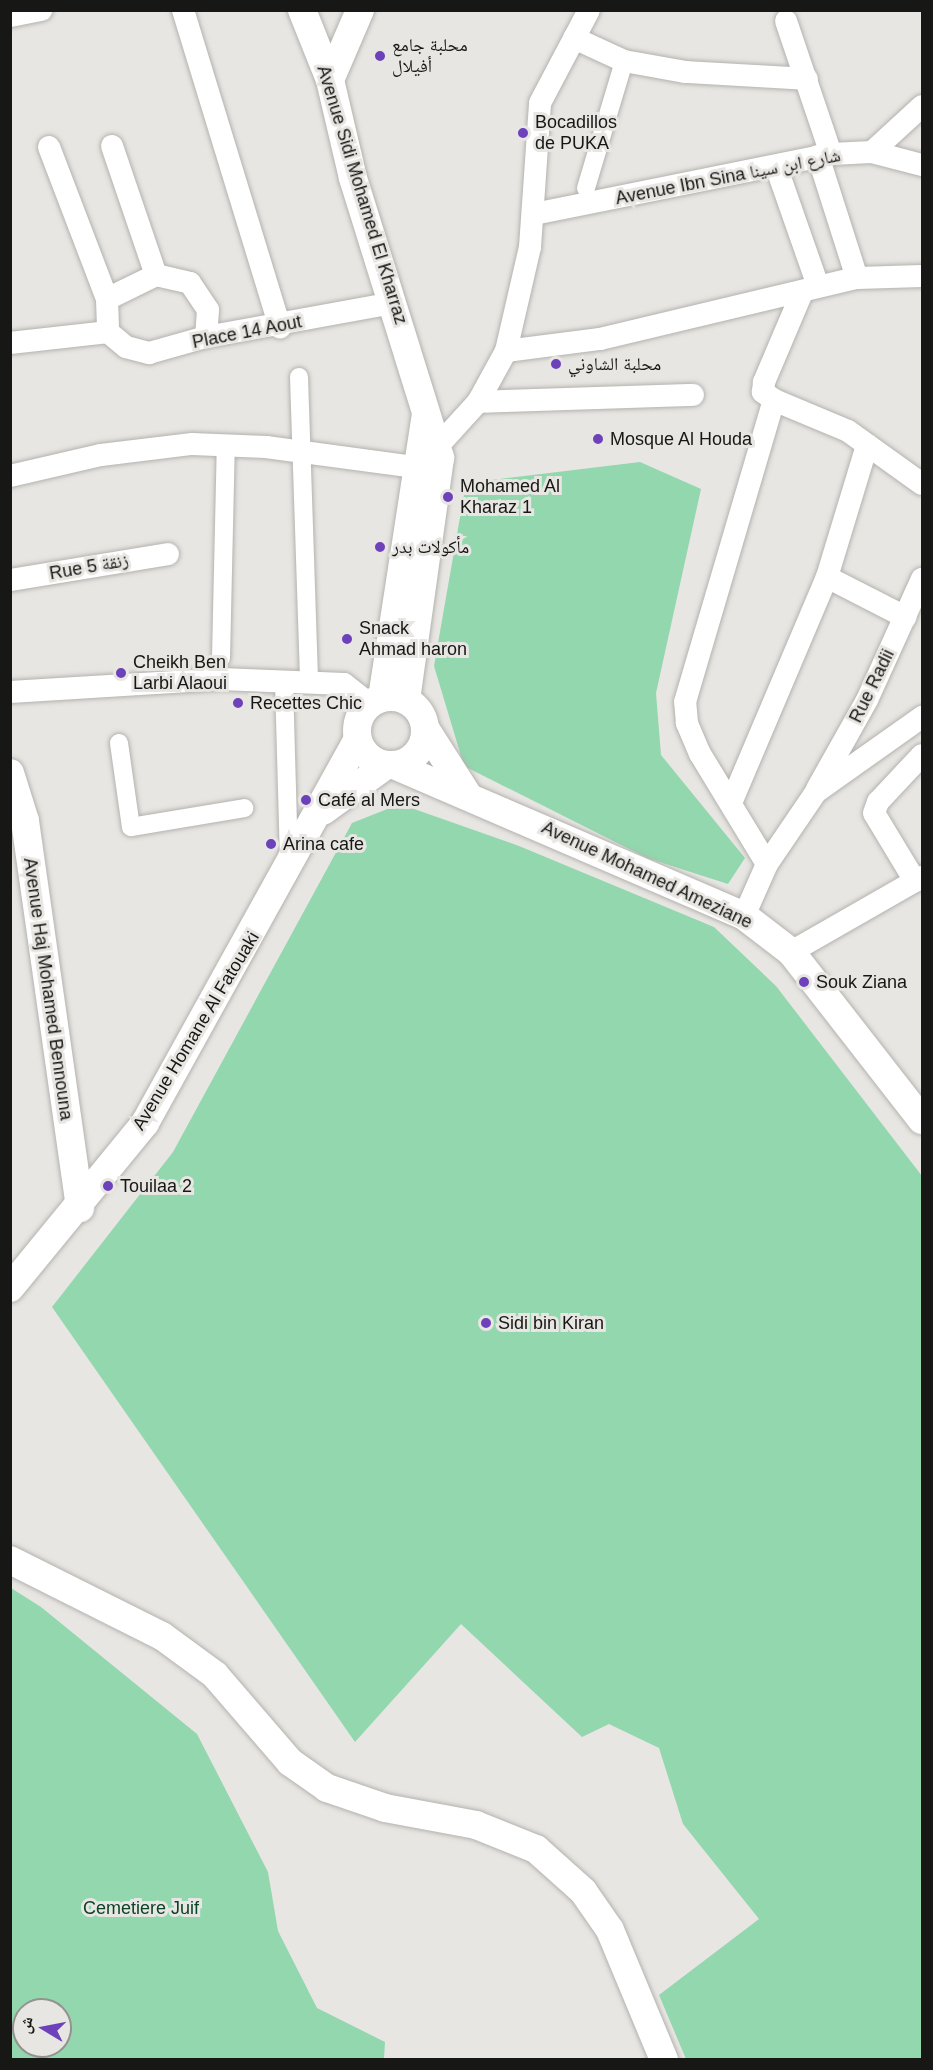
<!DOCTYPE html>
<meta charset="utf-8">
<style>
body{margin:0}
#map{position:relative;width:933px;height:2070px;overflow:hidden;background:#e8e6e2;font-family:Arial,"Noto Naskh Arabic",sans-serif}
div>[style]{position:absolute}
.green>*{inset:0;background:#92d7ae}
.roads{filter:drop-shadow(0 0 2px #b4b2af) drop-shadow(0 0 2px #b4b2af)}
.pedestrian>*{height:18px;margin:-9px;padding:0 9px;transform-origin:9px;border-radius:9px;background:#fff}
.minor>*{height:22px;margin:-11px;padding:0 11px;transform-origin:11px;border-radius:11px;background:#fff}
.tertiary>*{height:28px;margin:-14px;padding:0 14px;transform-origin:14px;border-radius:14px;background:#fff}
.tertiary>.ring{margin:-14px;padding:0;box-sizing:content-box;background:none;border:28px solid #fff;border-radius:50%}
.dots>*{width:16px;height:16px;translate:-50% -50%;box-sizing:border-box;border:3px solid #e8e6e2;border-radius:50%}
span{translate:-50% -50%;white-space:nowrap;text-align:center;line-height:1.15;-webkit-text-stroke:6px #e8e6e2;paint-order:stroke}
.poi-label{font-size:18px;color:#171715}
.left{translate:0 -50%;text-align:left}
.street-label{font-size:18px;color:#171715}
.park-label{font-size:18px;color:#0b4328}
.frame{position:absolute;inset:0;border:12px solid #171715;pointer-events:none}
.north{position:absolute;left:12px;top:1998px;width:60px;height:60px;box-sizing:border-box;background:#e8e6e2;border:2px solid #949390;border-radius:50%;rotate:280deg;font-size:16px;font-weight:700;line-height:24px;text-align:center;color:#171715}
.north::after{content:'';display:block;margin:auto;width:21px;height:27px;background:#6c41b9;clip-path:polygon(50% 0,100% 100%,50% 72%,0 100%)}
</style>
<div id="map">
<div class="green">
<div style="clip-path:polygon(640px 462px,701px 489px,656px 693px,661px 755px,745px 858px,728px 884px,647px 858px,464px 766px,434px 666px,466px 483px)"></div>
<div style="clip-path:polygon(400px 804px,519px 846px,714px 927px,776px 986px,922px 1176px,922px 2059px,686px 2059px,659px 1995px,759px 1919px,683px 1824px,659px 1748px,609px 1724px,582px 1737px,461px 1624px,355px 1742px,52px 1307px,173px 1152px,352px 823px)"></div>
<div style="clip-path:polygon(evenodd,11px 1588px,41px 1607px,197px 1734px,268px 1872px,278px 1931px,317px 2008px,385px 2042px,384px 2059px,11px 2059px,11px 1588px,24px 2010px,60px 2010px,60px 2046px,24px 2046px,24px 2010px)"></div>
</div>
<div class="roads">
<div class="pedestrian">
<div style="left:586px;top:188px;width:133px;rotate:-73.3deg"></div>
<div style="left:299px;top:377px;width:305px;rotate:88.1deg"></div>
<div style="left:221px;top:658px;width:214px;rotate:-88.7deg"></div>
<div style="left:284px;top:682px;width:176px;rotate:88.4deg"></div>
<div style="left:119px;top:743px;width:85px;rotate:81.9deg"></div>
<div style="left:131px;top:827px;width:115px;rotate:-9.5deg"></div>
</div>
<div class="minor">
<div style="left:183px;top:10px;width:332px;rotate:73deg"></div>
<div style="left:10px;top:16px;width:32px;rotate:-11deg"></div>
<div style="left:786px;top:21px;width:140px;rotate:71.3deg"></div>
<div style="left:574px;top:38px;width:55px;rotate:24.7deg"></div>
<div style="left:624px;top:61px;width:63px;rotate:10.1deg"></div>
<div style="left:686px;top:72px;width:121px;rotate:3.3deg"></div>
<div style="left:112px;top:146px;width:136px;rotate:71.2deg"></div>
<div style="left:49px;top:147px;width:163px;rotate:69.1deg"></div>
<div style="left:107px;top:299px;width:33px;rotate:88deg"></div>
<div style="left:872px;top:152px;width:68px;rotate:-42.6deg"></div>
<div style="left:818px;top:156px;width:128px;rotate:72.3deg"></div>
<div style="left:776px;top:166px;width:127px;rotate:70.7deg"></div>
<div style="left:534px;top:214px;width:303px;rotate:-11.4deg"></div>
<div style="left:831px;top:154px;width:41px;rotate:-2.8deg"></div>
<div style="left:872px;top:152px;width:52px;rotate:14.6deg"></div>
<div style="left:107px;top:299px;width:55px;rotate:-26.1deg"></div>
<div style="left:156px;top:275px;width:35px;rotate:13deg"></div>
<div style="left:190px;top:283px;width:32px;rotate:56deg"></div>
<div style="left:208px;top:310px;width:27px;rotate:94deg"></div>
<div style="left:108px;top:332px;width:23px;rotate:40deg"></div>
<div style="left:126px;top:347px;width:24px;rotate:15deg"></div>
<div style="left:149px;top:353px;width:59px;rotate:-15.7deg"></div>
<div style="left:206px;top:337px;width:190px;rotate:-10.3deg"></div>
<div style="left:10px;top:343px;width:99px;rotate:-6.4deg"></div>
<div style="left:506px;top:351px;width:95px;rotate:-7.3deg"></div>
<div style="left:600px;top:339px;width:264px;rotate:-13.4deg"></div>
<div style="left:857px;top:278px;width:65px;rotate:-1.8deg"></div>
<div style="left:774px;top:400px;width:80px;rotate:22.7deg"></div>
<div style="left:848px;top:431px;width:91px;rotate:35.6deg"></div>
<div style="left:478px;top:402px;width:215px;rotate:-1.9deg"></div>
<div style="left:422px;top:446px;width:15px;rotate:4deg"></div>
<div style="left:437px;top:447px;width:61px;rotate:-47.7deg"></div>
<div style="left:478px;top:402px;width:58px;rotate:-61.2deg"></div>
<div style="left:506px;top:351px;width:107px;rotate:-77deg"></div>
<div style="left:530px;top:247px;width:144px;rotate:-86deg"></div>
<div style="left:540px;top:103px;width:105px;rotate:-62.2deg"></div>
<div style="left:10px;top:476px;width:93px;rotate:-13deg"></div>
<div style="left:101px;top:455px;width:92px;rotate:-6.9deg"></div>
<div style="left:192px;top:444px;width:74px;rotate:2.3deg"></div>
<div style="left:266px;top:447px;width:149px;rotate:7.7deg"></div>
<div style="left:827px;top:577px;width:88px;rotate:27.1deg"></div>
<div style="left:10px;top:580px;width:160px;rotate:-9.3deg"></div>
<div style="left:10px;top:692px;width:211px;rotate:-3.5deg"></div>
<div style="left:221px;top:679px;width:123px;rotate:2.3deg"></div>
<div style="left:344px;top:684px;width:33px;rotate:38deg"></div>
<div style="left:817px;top:789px;width:102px;rotate:-60.7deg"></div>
<div style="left:867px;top:700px;width:133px;rotate:-65.6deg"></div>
<div style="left:731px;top:803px;width:246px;rotate:-67deg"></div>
<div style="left:827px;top:577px;width:138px;rotate:-73.1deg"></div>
<div style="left:767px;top:864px;width:129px;rotate:-121.3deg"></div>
<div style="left:700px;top:754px;width:34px;rotate:-113deg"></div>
<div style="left:687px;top:723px;width:21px;rotate:-95deg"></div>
<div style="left:685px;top:702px;width:315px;rotate:-73.6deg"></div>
<div style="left:774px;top:400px;width:14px;rotate:-144deg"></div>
<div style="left:763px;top:392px;width:10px;rotate:-84deg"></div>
<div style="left:764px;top:382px;width:95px;rotate:-67deg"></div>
<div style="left:915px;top:881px;width:79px;rotate:-121.1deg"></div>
<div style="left:874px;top:813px;width:12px;rotate:-70deg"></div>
<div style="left:878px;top:802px;width:64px;rotate:-46.9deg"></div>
<div style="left:744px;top:916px;width:57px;rotate:-66.1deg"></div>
<div style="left:767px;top:864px;width:87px;rotate:-55.8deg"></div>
<div style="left:816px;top:792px;width:130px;rotate:-35.3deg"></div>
<div style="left:791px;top:952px;width:151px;rotate:-29.8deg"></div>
</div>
<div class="tertiary">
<div style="left:302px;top:10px;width:75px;rotate:68.2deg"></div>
<div style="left:330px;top:80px;width:101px;rotate:76.8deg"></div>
<div style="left:353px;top:178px;width:293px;rotate:72.7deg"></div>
<div style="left:440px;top:458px;width:244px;rotate:98deg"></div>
<div style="left:330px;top:80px;width:76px;rotate:-66.8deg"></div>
<div class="ring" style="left:357px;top:697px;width:40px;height:40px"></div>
<div style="left:382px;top:698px;width:286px;rotate:-81.2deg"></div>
<div style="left:425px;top:728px;width:78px;rotate:57.5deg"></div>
<div style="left:396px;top:766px;width:379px;rotate:23.3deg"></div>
<div style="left:744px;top:916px;width:59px;rotate:37.5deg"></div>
<div style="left:791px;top:952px;width:213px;rotate:52.1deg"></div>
<div style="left:10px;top:773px;width:50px;rotate:72.6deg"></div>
<div style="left:25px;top:821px;width:391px;rotate:81.9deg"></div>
<div style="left:323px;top:811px;width:77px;rotate:-36deg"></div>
<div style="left:10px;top:1288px;width:213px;rotate:-50.7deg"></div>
<div style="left:145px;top:1123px;width:437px;rotate:-61deg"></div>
<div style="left:10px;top:1560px;width:170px;rotate:26.6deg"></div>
<div style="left:162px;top:1636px;width:66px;rotate:36.3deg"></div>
<div style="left:215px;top:1675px;width:115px;rotate:49.2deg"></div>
<div style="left:290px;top:1762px;width:45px;rotate:35.1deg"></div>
<div style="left:327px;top:1788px;width:61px;rotate:19deg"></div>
<div style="left:385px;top:1808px;width:93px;rotate:10.6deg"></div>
<div style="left:476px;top:1825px;width:65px;rotate:21.8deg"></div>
<div style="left:536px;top:1849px;width:63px;rotate:41.8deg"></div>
<div style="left:583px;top:1891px;width:47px;rotate:55.3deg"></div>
<div style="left:610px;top:1930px;width:141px;rotate:67.4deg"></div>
</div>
</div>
<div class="dots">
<div style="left:380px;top:56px;background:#6c41b9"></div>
<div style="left:523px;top:133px;background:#6c41b9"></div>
<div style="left:556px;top:364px;background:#6c41b9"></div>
<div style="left:598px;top:439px;background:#6c41b9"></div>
<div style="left:448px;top:497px;background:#6c41b9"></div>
<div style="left:380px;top:547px;background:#6c41b9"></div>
<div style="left:347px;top:639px;background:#6c41b9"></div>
<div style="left:121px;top:673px;background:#6c41b9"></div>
<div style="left:238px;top:703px;background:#6c41b9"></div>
<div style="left:306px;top:800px;background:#6c41b9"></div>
<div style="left:271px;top:844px;background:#6c41b9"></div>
<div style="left:804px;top:982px;background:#6c41b9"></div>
<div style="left:108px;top:1186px;background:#6c41b9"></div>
<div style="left:486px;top:1323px;background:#6c41b9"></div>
</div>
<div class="poi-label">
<span class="left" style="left:392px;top:56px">محلبة جامع<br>أفيلال</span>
<span class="left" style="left:535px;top:133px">Bocadillos<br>de PUKA</span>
<span class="left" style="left:568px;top:364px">محلبة الشاوني</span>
<span class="left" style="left:610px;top:439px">Mosque Al Houda</span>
<span class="left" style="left:460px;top:497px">Mohamed Al<br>Kharaz 1</span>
<span class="left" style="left:392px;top:547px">مأكولات بدر</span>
<span class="left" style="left:359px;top:639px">Snack<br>Ahmad haron</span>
<span class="left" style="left:133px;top:673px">Cheikh Ben<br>Larbi Alaoui</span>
<span class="left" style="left:250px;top:703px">Recettes Chic</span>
<span class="left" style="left:318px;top:800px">Café al Mers</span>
<span class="left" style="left:283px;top:844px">Arina cafe</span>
<span class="left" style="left:816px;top:982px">Souk Ziana</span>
<span class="left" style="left:120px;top:1186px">Touilaa 2</span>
<span class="left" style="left:498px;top:1323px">Sidi bin Kiran</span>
</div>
<div class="street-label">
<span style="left:728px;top:177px;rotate:-11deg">Avenue Ibn Sina شارع ابن سينا</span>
<span style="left:362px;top:195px;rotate:73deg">Avenue Sidi Mohamed El Kharraz</span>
<span style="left:247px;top:332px;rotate:-11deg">Place 14 Aout</span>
<span style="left:89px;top:567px;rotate:-10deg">Rue 5 زنقة</span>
<span style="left:872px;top:686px;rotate:-64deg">Rue Radii</span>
<span style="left:647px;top:875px;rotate:25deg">Avenue Mohamed Ameziane</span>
<span style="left:48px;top:989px;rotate:82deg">Avenue Haj Mohamed Bennouna</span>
<span style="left:196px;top:1031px;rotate:-59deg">Avenue Homane Al Fatouaki</span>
</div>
<div class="park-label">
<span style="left:141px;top:1908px">Cemetiere Juif</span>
</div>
<div class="frame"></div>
<div class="north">ش</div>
</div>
